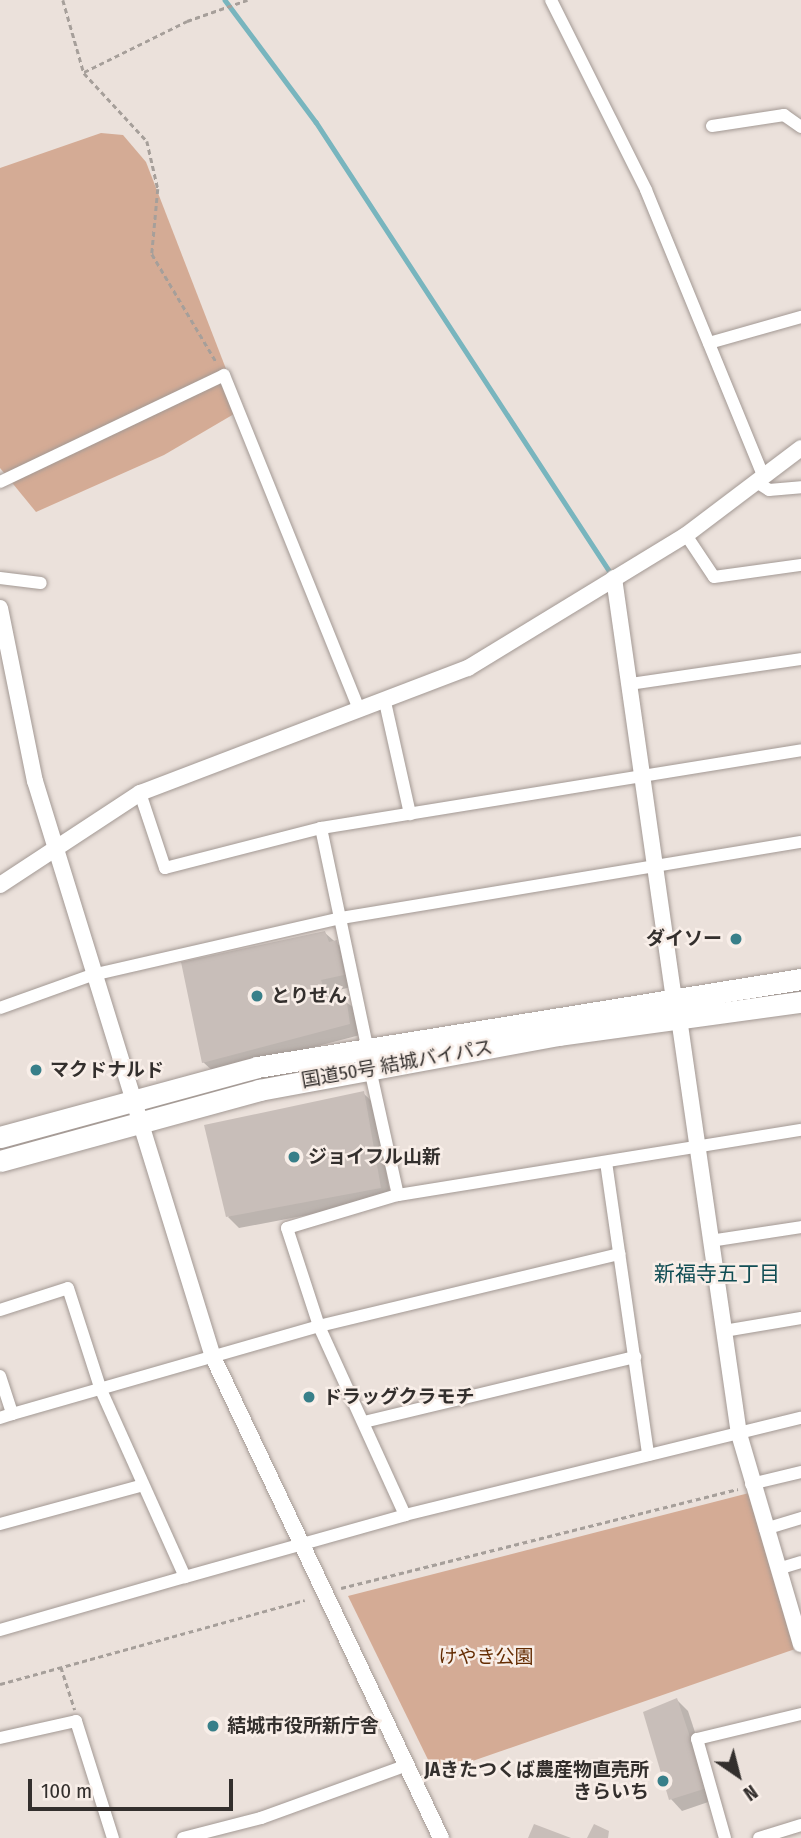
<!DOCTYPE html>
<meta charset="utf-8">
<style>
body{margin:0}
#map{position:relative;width:801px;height:1838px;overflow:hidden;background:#ebe1db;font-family:"Fira Sans Condensed","Noto Sans JP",sans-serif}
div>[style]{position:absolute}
.green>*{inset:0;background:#d4ab95}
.shadow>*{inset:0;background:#0003}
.stream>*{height:4.5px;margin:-2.25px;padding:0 2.25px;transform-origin:2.25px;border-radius:2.25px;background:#78b5be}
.building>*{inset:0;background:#c8beb9}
.path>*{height:2.5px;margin-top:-1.25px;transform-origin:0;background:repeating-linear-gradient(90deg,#a69f9a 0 5px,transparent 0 8.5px)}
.roads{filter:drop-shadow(0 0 2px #a39994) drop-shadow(0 0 2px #a39994)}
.minor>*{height:12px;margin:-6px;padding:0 6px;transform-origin:6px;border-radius:6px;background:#fff}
.tertiary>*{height:16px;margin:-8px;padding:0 8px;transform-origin:8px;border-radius:8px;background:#fff}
.trunk>*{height:21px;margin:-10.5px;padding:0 10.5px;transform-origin:10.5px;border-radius:10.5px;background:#fff}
.dots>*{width:19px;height:19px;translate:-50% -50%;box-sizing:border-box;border:4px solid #f8eee8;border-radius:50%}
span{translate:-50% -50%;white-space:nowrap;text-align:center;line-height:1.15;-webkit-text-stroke:5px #f8eee8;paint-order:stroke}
.poi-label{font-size:19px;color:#332f2d;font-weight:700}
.right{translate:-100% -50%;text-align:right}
.left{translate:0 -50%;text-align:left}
.street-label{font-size:19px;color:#332f2d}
.park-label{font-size:19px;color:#642c02}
.neighbourhood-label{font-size:21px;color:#104d54}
.north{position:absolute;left:703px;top:1740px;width:70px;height:70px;-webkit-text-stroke:5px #f8eee8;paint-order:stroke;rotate:145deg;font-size:19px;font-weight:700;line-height:28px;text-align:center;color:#332f2d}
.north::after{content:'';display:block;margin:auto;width:24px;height:32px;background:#332f2d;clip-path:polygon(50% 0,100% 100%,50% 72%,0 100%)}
.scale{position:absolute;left:28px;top:1779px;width:205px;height:32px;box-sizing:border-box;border:4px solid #332f2d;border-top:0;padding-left:9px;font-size:21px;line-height:24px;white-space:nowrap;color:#332f2d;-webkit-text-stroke:5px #f8eee8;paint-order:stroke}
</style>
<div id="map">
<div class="green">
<div style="clip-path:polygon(101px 133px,123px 135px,146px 162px,233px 387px,234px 414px,164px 455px,36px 512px,0 468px,0 168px)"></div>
<div style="clip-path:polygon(749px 1493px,798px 1648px,435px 1774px,348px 1596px)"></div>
</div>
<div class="shadow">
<div style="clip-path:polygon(325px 933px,348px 953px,355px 986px,331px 992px,356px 1009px,360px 1035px,215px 1073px,203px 1062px)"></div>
<div style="clip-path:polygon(363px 1093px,375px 1104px,391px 1199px,239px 1228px,228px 1217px)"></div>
<div style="clip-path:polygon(677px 1700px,688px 1711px,717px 1799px,682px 1811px,671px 1799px)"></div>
</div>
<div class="stream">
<div style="left:225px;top:0;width:152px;rotate:53.3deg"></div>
<div style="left:316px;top:122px;width:538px;rotate:56.84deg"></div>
</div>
<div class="building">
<div style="clip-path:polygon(325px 931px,329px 942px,337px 940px,344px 975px,321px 980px,327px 997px,346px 996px,350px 1024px,202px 1063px,181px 962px)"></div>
<div style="clip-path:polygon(364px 1091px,381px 1188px,226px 1217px,204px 1125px)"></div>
<div style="clip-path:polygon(677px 1698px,707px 1788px,669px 1800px,643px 1712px)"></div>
<div style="clip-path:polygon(534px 1824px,571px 1838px,528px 1838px)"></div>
<div style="clip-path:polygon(594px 1824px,609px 1831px,608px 1838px,587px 1838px)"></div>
</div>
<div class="path">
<div style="left:63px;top:0;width:76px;rotate:74deg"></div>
<div style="left:84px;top:73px;width:93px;rotate:47.2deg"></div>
<div style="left:147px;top:141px;width:49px;rotate:77.1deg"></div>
<div style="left:158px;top:189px;width:65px;rotate:95.3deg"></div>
<div style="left:152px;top:254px;width:127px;rotate:59.2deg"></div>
<div style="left:84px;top:72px;width:115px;rotate:-26.3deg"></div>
<div style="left:187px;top:21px;width:64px;rotate:-19.3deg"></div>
<div style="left:341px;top:1588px;width:409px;rotate:-14deg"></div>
<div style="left:61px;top:1667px;width:45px;rotate:72deg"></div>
<div style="left:0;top:1684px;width:316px;rotate:-15.4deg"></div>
</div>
<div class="roads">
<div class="minor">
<div style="left:551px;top:0;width:212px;rotate:63.4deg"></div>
<div style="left:646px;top:190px;width:311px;rotate:67.7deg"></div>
<div style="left:712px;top:126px;width:73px;rotate:-8.7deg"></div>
<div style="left:784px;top:115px;width:21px;rotate:35deg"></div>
<div style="left:709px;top:343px;width:96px;rotate:-15.8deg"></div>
<div style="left:0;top:482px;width:248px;rotate:-25.5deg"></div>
<div style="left:224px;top:375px;width:362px;rotate:68deg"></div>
<div style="left:758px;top:483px;width:13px;rotate:32deg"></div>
<div style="left:769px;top:490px;width:32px;rotate:-5deg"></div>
<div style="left:686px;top:535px;width:50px;rotate:56.3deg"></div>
<div style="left:714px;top:577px;width:88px;rotate:-7.9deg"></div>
<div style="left:0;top:578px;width:41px;rotate:7deg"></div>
<div style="left:630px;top:684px;width:173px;rotate:-8.3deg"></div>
<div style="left:385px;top:702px;width:115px;rotate:77.4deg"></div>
<div style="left:140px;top:793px;width:79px;rotate:71.6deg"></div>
<div style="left:165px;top:868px;width:161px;rotate:-14.4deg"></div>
<div style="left:321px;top:828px;width:486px;rotate:-9.2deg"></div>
<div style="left:321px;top:828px;width:224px;rotate:78.1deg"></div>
<div style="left:0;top:1008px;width:98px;rotate:-19.7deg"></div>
<div style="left:92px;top:975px;width:255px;rotate:-12.9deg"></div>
<div style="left:341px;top:918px;width:466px;rotate:-9.4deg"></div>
<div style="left:370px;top:1069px;width:129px;rotate:77.5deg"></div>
<div style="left:606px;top:1162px;width:296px;rotate:81.8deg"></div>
<div style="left:710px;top:1241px;width:92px;rotate:-8.7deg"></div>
<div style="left:0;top:1310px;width:71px;rotate:-17.9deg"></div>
<div style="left:68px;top:1288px;width:107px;rotate:72.1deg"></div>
<div style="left:101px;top:1390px;width:205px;rotate:65.8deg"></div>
<div style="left:185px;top:1577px;width:229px;rotate:-15.7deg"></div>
<div style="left:405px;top:1515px;width:408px;rotate:-13.8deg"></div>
<div style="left:724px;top:1331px;width:78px;rotate:-9.6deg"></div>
<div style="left:0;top:1376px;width:40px;rotate:72deg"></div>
<div style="left:12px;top:1414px;width:13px;rotate:162deg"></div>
<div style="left:12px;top:1414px;width:319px;rotate:-16deg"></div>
<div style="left:319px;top:1326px;width:309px;rotate:-13.5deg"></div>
<div style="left:364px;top:1422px;width:279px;rotate:-13.5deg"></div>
<div style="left:751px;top:1484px;width:51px;rotate:-13.5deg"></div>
<div style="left:405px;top:1515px;width:208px;rotate:-114.5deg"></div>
<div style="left:319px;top:1326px;width:103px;rotate:-108.1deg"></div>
<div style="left:287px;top:1228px;width:116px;rotate:-16.6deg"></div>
<div style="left:398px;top:1195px;width:408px;rotate:-9.2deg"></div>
<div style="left:0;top:1524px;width:145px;rotate:-15.2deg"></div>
<div style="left:765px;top:1529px;width:38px;rotate:-17deg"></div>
<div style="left:778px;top:1569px;width:24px;rotate:-17deg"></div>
<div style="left:0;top:1630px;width:192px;rotate:-16deg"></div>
<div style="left:0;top:1738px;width:78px;rotate:-12.6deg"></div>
<div style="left:76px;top:1721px;width:123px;rotate:72.5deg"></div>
<div style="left:183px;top:1838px;width:81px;rotate:-14.4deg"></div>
<div style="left:261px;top:1818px;width:153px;rotate:-19.9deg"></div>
<div style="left:725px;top:1838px;width:103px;rotate:-105.8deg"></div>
<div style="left:697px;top:1739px;width:107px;rotate:-13.5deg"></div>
<div style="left:759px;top:1838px;width:44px;rotate:-17.2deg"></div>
</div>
<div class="tertiary">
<div style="left:614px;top:578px;width:424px;rotate:81.9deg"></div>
<div style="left:0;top:608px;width:177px;rotate:78.6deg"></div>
<div style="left:35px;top:781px;width:603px;rotate:72.83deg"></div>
<div style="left:213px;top:1357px;width:532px;rotate:64.64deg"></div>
<div style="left:0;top:885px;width:168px;rotate:-33.3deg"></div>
<div style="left:140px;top:793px;width:351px;rotate:-20.9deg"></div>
<div style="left:468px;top:668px;width:255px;rotate:-31.4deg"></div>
<div style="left:686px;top:535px;width:144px;rotate:-37.1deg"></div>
<div style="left:679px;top:1018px;width:420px;rotate:81.8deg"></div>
<div style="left:739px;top:1434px;width:219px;rotate:73.6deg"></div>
</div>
<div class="trunk">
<div style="left:0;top:1137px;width:266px;rotate:-15.2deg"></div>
<div style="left:257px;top:1067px;width:551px;rotate:-9.19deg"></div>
<div style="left:0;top:1161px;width:269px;rotate:-15.3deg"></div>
<div style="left:259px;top:1090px;width:305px;rotate:-10.4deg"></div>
<div style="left:559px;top:1035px;width:244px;rotate:-7.8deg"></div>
</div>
</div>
<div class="dots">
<div style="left:736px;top:939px;background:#387f89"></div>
<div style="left:257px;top:996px;background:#387f89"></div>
<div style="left:36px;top:1070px;background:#387f89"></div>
<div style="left:294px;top:1157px;background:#387f89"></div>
<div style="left:309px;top:1397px;background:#387f89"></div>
<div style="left:213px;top:1726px;background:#387f89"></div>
<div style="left:663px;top:1781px;background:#387f89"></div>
</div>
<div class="poi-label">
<span class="right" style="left:722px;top:939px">ダイソー</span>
<span class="left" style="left:271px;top:996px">とりせん</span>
<span class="left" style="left:50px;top:1070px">マクドナルド</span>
<span class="left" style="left:308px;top:1157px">ジョイフル山新</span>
<span class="left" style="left:323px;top:1397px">ドラッグクラモチ</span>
<span class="left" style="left:227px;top:1726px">結城市役所新庁舎</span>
<span class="right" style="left:649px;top:1781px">JAきたつくば農産物直売所<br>きらいち</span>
</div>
<div class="street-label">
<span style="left:397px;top:1064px;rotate:-10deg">国道50号 結城バイパス</span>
</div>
<div class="park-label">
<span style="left:486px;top:1657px">けやき公園</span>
</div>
<div class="neighbourhood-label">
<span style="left:717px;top:1274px">新福寺五丁目</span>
</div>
<div class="north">N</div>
<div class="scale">100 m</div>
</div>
